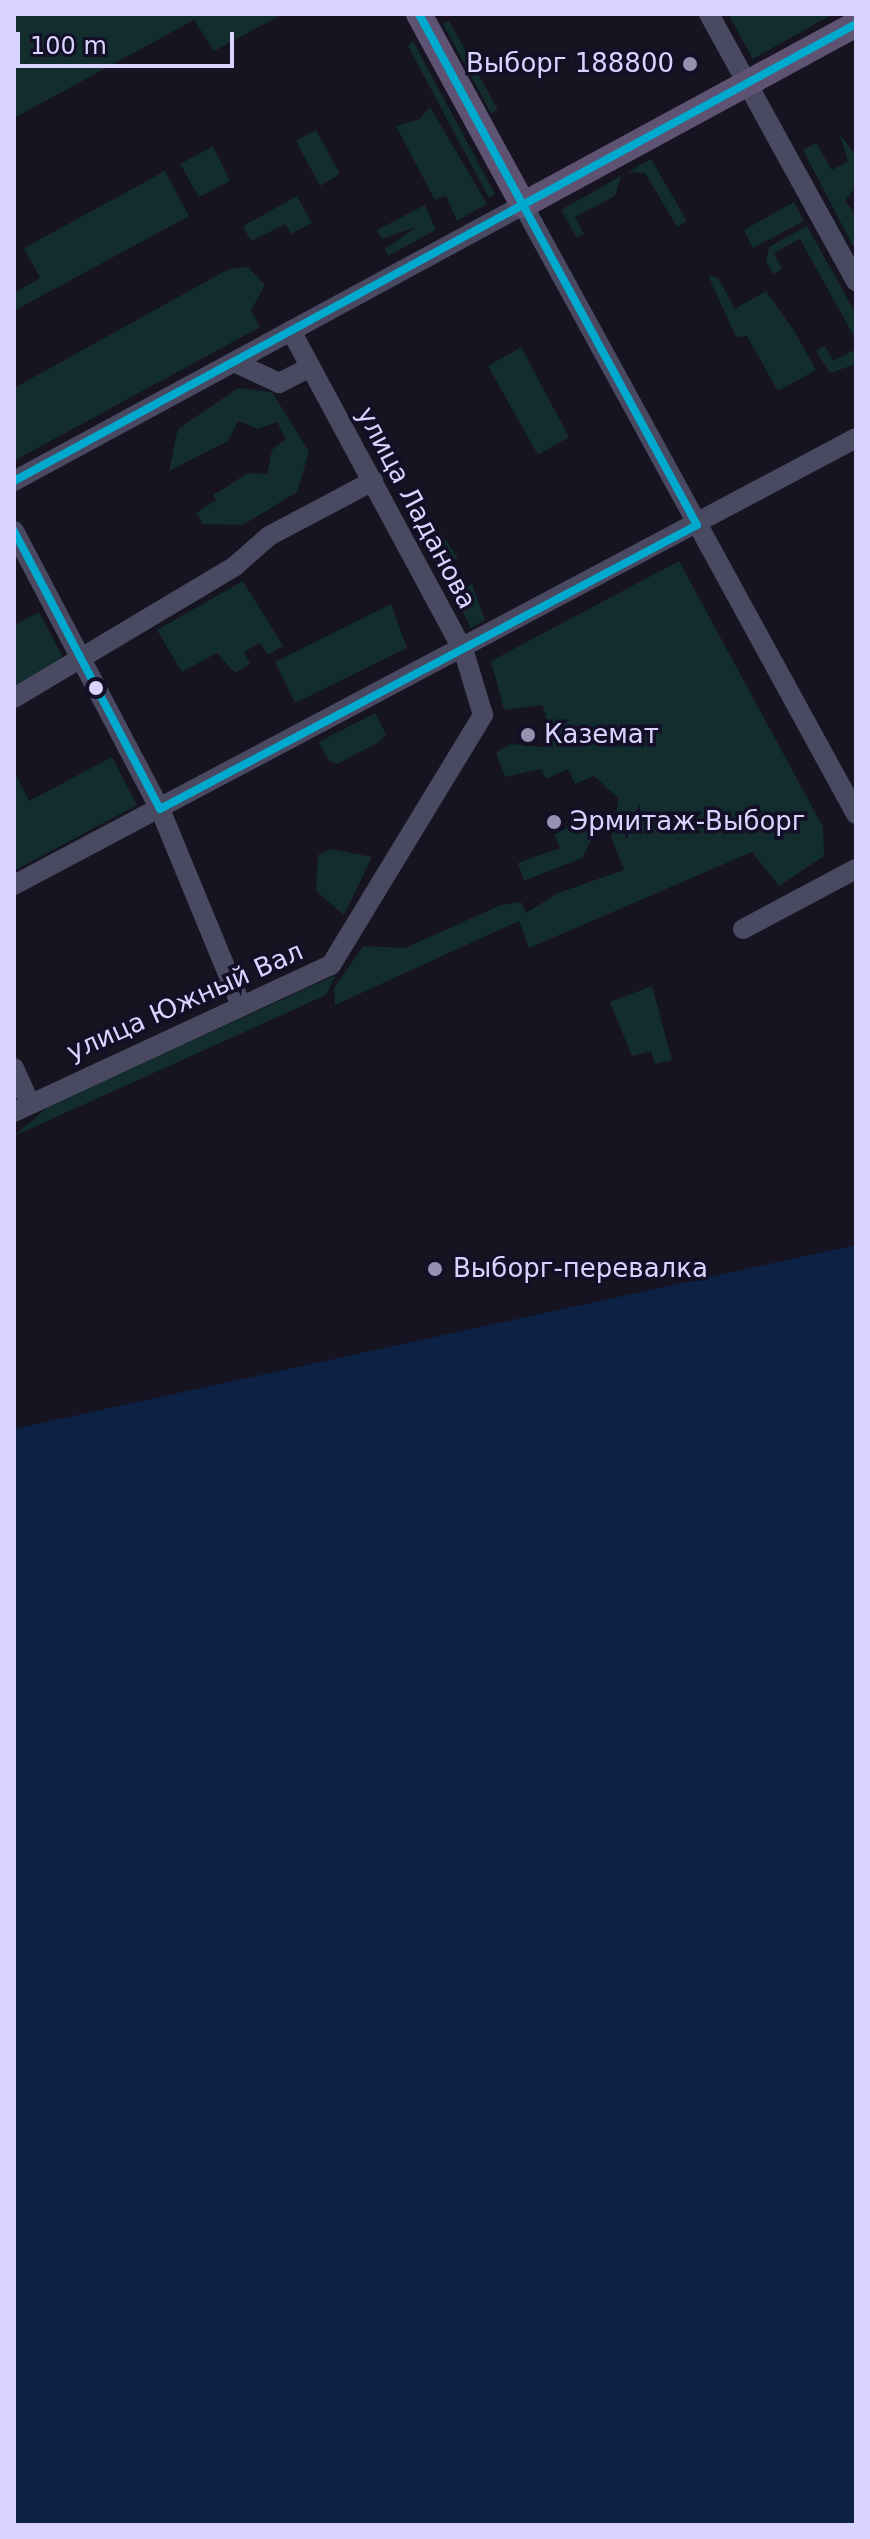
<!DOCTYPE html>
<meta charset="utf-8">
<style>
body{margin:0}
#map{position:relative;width:870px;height:2539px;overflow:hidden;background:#161421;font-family:"DejaVu Sans",sans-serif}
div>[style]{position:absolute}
.green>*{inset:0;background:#132c2d}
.water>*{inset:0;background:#0d2144}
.minor>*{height:20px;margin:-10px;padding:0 10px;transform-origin:10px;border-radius:10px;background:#4a4962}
.major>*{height:26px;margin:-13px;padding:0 13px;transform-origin:13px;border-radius:13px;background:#5e5373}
.bus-1>*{height:8px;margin:-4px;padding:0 4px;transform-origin:4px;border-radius:4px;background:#00a9ce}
.dots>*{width:22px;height:22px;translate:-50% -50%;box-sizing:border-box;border:4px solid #130f26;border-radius:50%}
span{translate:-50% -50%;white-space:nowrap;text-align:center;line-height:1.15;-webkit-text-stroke:7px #130f26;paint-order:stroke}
.poi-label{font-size:26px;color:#d9d4ff}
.right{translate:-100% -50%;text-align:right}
.left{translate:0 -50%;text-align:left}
.street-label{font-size:26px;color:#d9d4ff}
.frame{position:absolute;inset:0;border:16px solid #d9d4ff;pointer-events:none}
.scale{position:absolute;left:16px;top:32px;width:218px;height:36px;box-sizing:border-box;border:4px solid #d9d4ff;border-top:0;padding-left:10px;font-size:24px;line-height:28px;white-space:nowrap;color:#d9d4ff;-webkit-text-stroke:6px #130f26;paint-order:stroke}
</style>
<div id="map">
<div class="green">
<div style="clip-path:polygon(14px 14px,283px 14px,214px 51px,194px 20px,14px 118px)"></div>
<div style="clip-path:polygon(728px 14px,833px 14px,753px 59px)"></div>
<div style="clip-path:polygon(449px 21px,498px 110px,491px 113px,443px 24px)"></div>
<div style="clip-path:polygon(413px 41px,495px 194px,489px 198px,408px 46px)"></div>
<div style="clip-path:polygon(430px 107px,487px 204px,457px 221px,446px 196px,435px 200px,396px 126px,420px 119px)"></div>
<div style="clip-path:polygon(316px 130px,340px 174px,320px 186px,296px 141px)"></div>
<div style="clip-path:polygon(839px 133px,856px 156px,856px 186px,845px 201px,856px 214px,854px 248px,803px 150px,816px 143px,832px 170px,848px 161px)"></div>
<div style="clip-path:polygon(213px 146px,230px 181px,199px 197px,180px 164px)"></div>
<div style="clip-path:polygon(651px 159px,687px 221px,677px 227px,645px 173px,628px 172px)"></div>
<div style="clip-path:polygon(165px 171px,189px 216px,14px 311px,14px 293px,40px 278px,24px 248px)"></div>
<div style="clip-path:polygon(621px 176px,615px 196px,575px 217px,584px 234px,577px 238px,561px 210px)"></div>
<div style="clip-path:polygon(297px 196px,312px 223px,291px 234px,285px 224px,251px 241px,243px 226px)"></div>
<div style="clip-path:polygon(794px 202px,804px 221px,753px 248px,744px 230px)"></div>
<div style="clip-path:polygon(425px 205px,436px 230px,388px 256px,385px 249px,416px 227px,382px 239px,377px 230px)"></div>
<div style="clip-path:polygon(807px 226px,856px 314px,856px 340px,800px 239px,774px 253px,782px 269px,773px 274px,766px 260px,769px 247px)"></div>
<div style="clip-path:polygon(248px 267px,265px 285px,251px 310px,260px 327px,14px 461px,14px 388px,229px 269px)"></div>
<div style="clip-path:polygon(708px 275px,718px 278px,735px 309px,766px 291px,795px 332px,816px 370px,778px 391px,788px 409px,747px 336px,736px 337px)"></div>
<div style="clip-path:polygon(825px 346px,833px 361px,856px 349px,856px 364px,830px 373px,816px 351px)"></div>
<div style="clip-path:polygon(521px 347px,569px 437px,538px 455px,488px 366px)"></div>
<div style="clip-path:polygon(238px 388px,272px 392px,309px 452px,297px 492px,243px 525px,203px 524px,196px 513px,216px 500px,213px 495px,248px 473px,267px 474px,272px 450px,286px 439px,277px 422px,258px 429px,238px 421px,228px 441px,169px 471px,178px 429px)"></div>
<div style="clip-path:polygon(434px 523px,458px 558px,439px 568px,420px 533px)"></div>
<div style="clip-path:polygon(679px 561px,823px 827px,824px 856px,779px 886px,752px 852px,529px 948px,519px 921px,335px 1005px,334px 988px,363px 946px,405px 948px,501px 905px,521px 902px,526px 913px,558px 893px,624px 870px,611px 837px,619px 799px,594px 776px,575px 784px,568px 769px,546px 779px,541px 769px,505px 777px,496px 753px,510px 744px,544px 747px,547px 719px,542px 705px,504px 710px,491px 661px)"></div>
<div style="clip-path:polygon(243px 581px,283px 646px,268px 655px,260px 643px,244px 652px,250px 664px,235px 673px,217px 653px,182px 672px,157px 630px)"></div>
<div style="clip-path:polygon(472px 584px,485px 620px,471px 628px,453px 594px)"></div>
<div style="clip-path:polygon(391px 604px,407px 648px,295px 703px,275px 662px)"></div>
<div style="clip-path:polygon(39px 612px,66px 663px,14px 691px,14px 625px)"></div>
<div style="clip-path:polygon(375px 713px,386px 735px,379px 742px,337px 764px,329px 761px,319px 742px)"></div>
<div style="clip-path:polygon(112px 757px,137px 805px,14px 871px,14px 771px,29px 801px)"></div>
<div style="clip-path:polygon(595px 812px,599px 824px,582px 858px,524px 881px,518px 863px,560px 848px,554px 835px)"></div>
<div style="clip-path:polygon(331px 849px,372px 857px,344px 915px,316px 891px,318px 855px)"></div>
<div style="clip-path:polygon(336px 975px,326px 995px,14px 1136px,50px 1105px)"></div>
<div style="clip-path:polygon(652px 986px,672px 1060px,655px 1064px,651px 1051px,632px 1056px,610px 1002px)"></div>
</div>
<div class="water">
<div style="clip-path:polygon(856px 1245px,856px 2525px,14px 2525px,14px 1429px)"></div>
</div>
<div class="minor">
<div style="left:709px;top:14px;width:305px;rotate:61.2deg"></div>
<div style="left:234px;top:362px;width:50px;rotate:25deg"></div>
<div style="left:279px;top:383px;width:35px;rotate:-27deg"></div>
<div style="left:14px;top:481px;width:579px;rotate:-28.47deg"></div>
<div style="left:523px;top:205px;width:694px;rotate:61.33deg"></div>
<div style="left:14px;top:531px;width:314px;rotate:62.3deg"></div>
<div style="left:160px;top:809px;width:213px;rotate:67.6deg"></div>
<div style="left:14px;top:698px;width:257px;rotate:-30.8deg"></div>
<div style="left:235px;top:566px;width:45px;rotate:-41.4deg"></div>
<div style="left:269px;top:536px;width:118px;rotate:-27.9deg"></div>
<div style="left:14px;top:885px;width:953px;rotate:-27.96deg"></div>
<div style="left:743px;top:929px;width:128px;rotate:-28deg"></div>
<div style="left:14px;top:1068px;width:36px;rotate:66deg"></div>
<div style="left:14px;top:1112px;width:349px;rotate:-24.9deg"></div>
<div style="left:331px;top:965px;width:293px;rotate:-58.7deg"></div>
<div style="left:483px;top:715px;width:66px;rotate:-106.8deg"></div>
<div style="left:464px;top:652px;width:365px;rotate:-118.3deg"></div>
</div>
<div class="major">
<div style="left:419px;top:14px;width:217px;rotate:61.4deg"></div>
<div style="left:523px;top:205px;width:379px;rotate:-28.5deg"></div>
</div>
<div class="bus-1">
<div style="left:14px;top:481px;width:958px;rotate:-28.49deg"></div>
<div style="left:14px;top:531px;width:314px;rotate:62.3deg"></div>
<div style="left:160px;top:809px;width:607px;rotate:-27.87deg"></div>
<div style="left:697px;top:525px;width:582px;rotate:-118.55deg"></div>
</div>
<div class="dots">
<div style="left:690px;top:64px;background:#9591b1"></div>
<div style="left:96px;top:688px;background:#d9d4ff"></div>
<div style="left:528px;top:735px;background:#9591b1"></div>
<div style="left:554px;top:822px;background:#9591b1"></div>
<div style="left:435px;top:1269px;background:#9591b1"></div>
</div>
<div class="poi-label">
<span class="right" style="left:674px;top:64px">Выборг 188800</span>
<span class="left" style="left:544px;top:735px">Каземат</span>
<span class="left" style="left:570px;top:822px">Эрмитаж-Выборг</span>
<span class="left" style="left:453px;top:1269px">Выборг-перевалка</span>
</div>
<div class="street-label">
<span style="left:416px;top:508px;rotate:62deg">улица Ладанова</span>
<span style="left:185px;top:1002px;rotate:-24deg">улица Южный Вал</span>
</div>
<div class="frame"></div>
<div class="scale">100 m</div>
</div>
